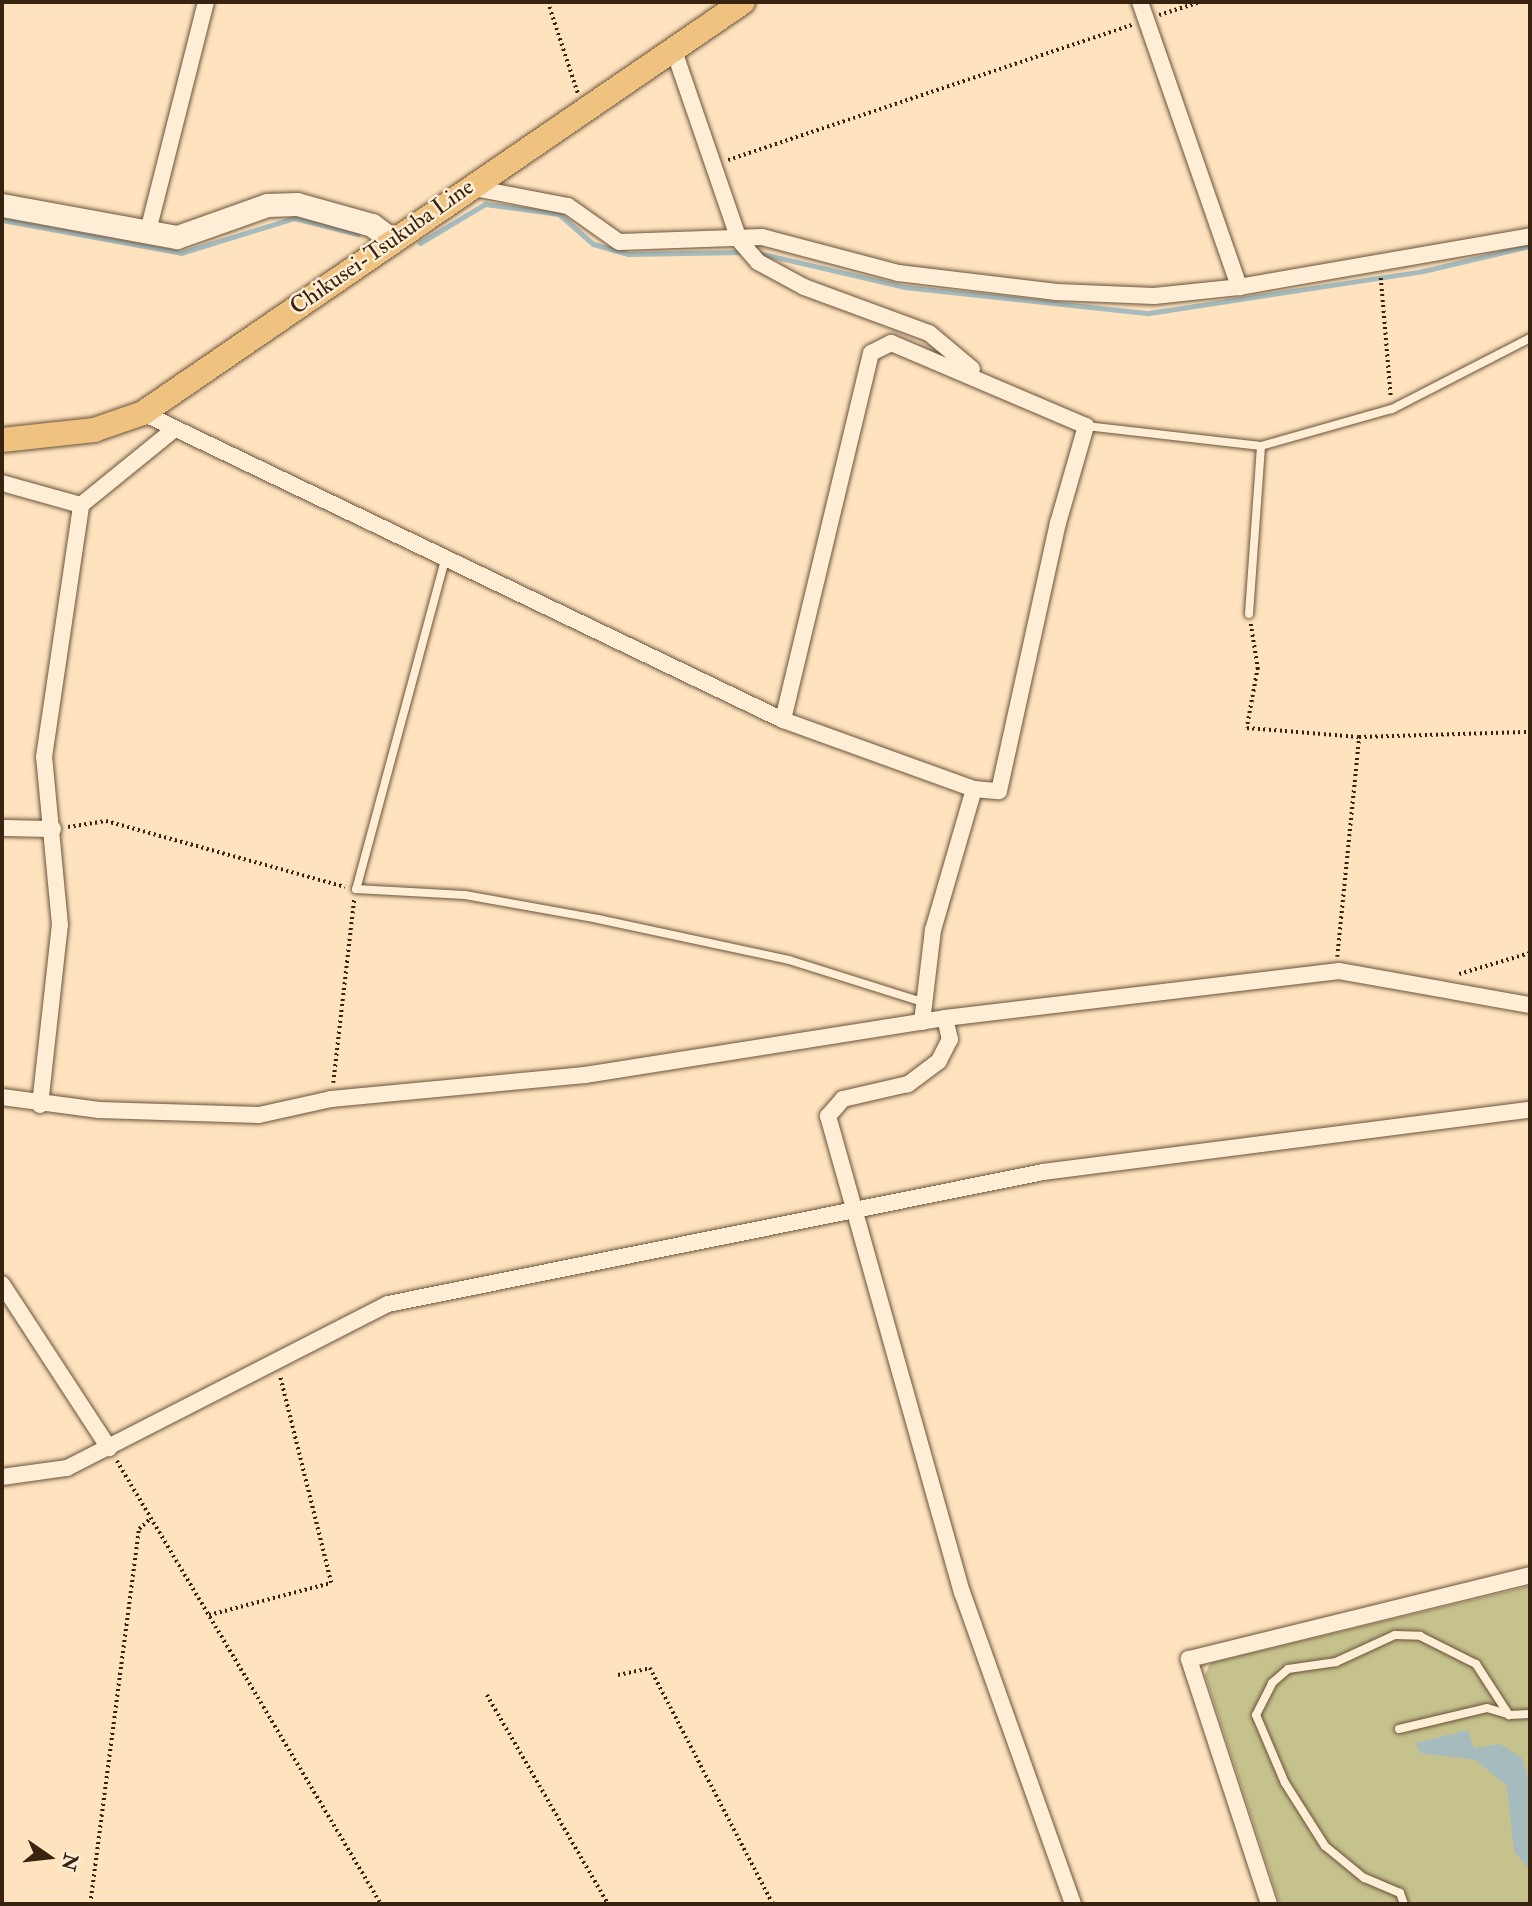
<!DOCTYPE html>
<style>
body{margin:0}
#map{position:relative;width:1532px;height:1906px;overflow:hidden;background:#ffe3be;font-family:"IM FELL Double Pica",serif}
div>[style]{position:absolute}
.green>*{inset:0;background:#c6c28d}
.water>*{inset:0;background:#a6bbbd}
.stream>*{height:5px;margin:-2.5px;padding:0 2.5px;transform-origin:2.5px;border-radius:2.5px;background:#a6bbbd}
.path>*{height:3.5px;margin-top:-1.75px;transform-origin:0;background:repeating-linear-gradient(90deg,#37230f 0 2px,transparent 0 5.5px)}
.roads{filter:drop-shadow(0 0 2px #69533b) drop-shadow(0 0 2px #69533b)}
.lane>*{height:8px;margin:-4px;padding:0 4px;transform-origin:4px;border-radius:4px;background:#ffedd5}
.street>*{height:16px;margin:-8px;padding:0 8px;transform-origin:8px;border-radius:8px;background:#ffedd5}
.secondary>*{height:23px;margin:-11.5px;padding:0 11.5px;transform-origin:11.5px;border-radius:11.5px;background:#ffedd5}
.primary>*{height:24px;margin:-12px;padding:0 12px;transform-origin:12px;border-radius:12px;background:#f0c27f}
span{translate:-50% -50%;white-space:nowrap;text-align:center;line-height:1.15;-webkit-text-stroke:5px #ffedd5;paint-order:stroke}
.street-label{font-size:23px;color:#37230f}
.frame{position:absolute;inset:0;border:4px solid #37230f;pointer-events:none}
.north{position:absolute;left:14px;top:1822px;width:70px;height:70px;-webkit-text-stroke:5px #ffedd5;paint-order:stroke;rotate:104deg;font-size:19px;font-weight:700;line-height:28px;text-align:center;color:#37230f}
.north::after{content:'';display:block;margin:auto;width:24px;height:32px;background:#37230f;clip-path:polygon(50% 0,100% 100%,50% 72%,0 100%)}
</style>
<div id="map">
<div class="green">
<div style="clip-path:polygon(1530px 1586px,1530px 1904px,1280px 1904px,1205px 1675px,1210px 1663px)"></div>
</div>
<div class="water">
<div style="clip-path:polygon(1468px 1730px,1474px 1748px,1500px 1744px,1522px 1758px,1530px 1783px,1530px 1870px,1514px 1851px,1507px 1786px,1476px 1760px,1420px 1753px,1416px 1743px)"></div>
</div>
<div class="stream">
<div style="left:2px;top:220px;width:182px;rotate:10.4deg"></div>
<div style="left:181px;top:253px;width:118px;rotate:-17.2deg"></div>
<div style="left:294px;top:218px;width:66px;rotate:14deg"></div>
<div style="left:420px;top:243px;width:76px;rotate:-31deg"></div>
<div style="left:485px;top:204px;width:75px;rotate:7.7deg"></div>
<div style="left:559px;top:214px;width:45px;rotate:41.4deg"></div>
<div style="left:593px;top:244px;width:36px;rotate:16deg"></div>
<div style="left:628px;top:254px;width:116px;rotate:-1deg"></div>
<div style="left:754px;top:252px;width:154px;rotate:13.1deg"></div>
<div style="left:904px;top:287px;width:246px;rotate:6.1deg"></div>
<div style="left:1149px;top:313px;width:277px;rotate:-8.7deg"></div>
<div style="left:1423px;top:271px;width:110px;rotate:-13.2deg"></div>
</div>
<div class="path">
<div style="left:548px;top:2px;width:96px;rotate:71.8deg"></div>
<div style="left:1159px;top:15px;width:43px;rotate:-17.6deg"></div>
<div style="left:728px;top:160px;width:426px;rotate:-18.5deg"></div>
<div style="left:1381px;top:278px;width:118px;rotate:85.2deg"></div>
<div style="left:1251px;top:624px;width:45px;rotate:81deg"></div>
<div style="left:1258px;top:668px;width:61px;rotate:100.4deg"></div>
<div style="left:1247px;top:728px;width:112px;rotate:4.6deg"></div>
<div style="left:1359px;top:737px;width:171px;rotate:-1.7deg"></div>
<div style="left:68px;top:827px;width:38px;rotate:-9deg"></div>
<div style="left:106px;top:821px;width:248px;rotate:15.4deg"></div>
<div style="left:1337px;top:957px;width:221px;rotate:-84.3deg"></div>
<div style="left:1459px;top:974px;width:74px;rotate:-16.5deg"></div>
<div style="left:333px;top:1083px;width:184px;rotate:-83.5deg"></div>
<div style="left:117px;top:1461px;width:516px;rotate:59.21deg"></div>
<div style="left:209px;top:1615px;width:126px;rotate:-14.7deg"></div>
<div style="left:331px;top:1583px;width:212px;rotate:-103.9deg"></div>
<div style="left:618px;top:1675px;width:33px;rotate:-12deg"></div>
<div style="left:650px;top:1668px;width:266px;rotate:62.5deg"></div>
<div style="left:487px;top:1695px;width:241px;rotate:59.9deg"></div>
<div style="left:90px;top:1904px;width:378px;rotate:-82.6deg"></div>
<div style="left:139px;top:1529px;width:16px;rotate:-43deg"></div>
</div>
<div class="roads">
<div class="lane">
<div style="left:1086px;top:426px;width:176px;rotate:6.5deg"></div>
<div style="left:1261px;top:446px;width:136px;rotate:-15.8deg"></div>
<div style="left:1392px;top:409px;width:155px;rotate:-27.2deg"></div>
<div style="left:445px;top:560px;width:341px;rotate:105.1deg"></div>
<div style="left:356px;top:889px;width:109px;rotate:3.2deg"></div>
<div style="left:465px;top:895px;width:135px;rotate:10.2deg"></div>
<div style="left:598px;top:919px;width:195px;rotate:12.1deg"></div>
<div style="left:789px;top:960px;width:139px;rotate:17.5deg"></div>
<div style="left:1249px;top:614px;width:168px;rotate:-85.9deg"></div>
<div style="left:1399px;top:1729px;width:90px;rotate:-13.4deg"></div>
<div style="left:1487px;top:1708px;width:22px;rotate:16deg"></div>
<div style="left:1404px;top:1904px;width:12px;rotate:-110deg"></div>
<div style="left:1400px;top:1893px;width:39px;rotate:-157deg"></div>
<div style="left:1364px;top:1878px;width:50px;rotate:-140.6deg"></div>
<div style="left:1325px;top:1846px;width:75px;rotate:-122.4deg"></div>
<div style="left:1285px;top:1783px;width:74px;rotate:-113.1deg"></div>
<div style="left:1256px;top:1715px;width:36px;rotate:-63deg"></div>
<div style="left:1272px;top:1683px;width:21px;rotate:-41deg"></div>
<div style="left:1288px;top:1669px;width:49px;rotate:-8.3deg"></div>
<div style="left:1336px;top:1662px;width:65px;rotate:-24.6deg"></div>
<div style="left:1395px;top:1635px;width:25px;rotate:2deg"></div>
<div style="left:1420px;top:1636px;width:63px;rotate:26.6deg"></div>
<div style="left:1476px;top:1664px;width:61px;rotate:57.1deg"></div>
<div style="left:1509px;top:1715px;width:21px;rotate:-3deg"></div>
</div>
<div class="street">
<div style="left:1140px;top:2px;width:302px;rotate:70.8deg"></div>
<div style="left:673px;top:48px;width:203px;rotate:71deg"></div>
<div style="left:739px;top:240px;width:29px;rotate:49deg"></div>
<div style="left:758px;top:262px;width:52px;rotate:28.5deg"></div>
<div style="left:804px;top:287px;width:133px;rotate:20.2deg"></div>
<div style="left:929px;top:333px;width:56px;rotate:39.9deg"></div>
<div style="left:469px;top:187px;width:101px;rotate:10.9deg"></div>
<div style="left:568px;top:206px;width:62px;rotate:35.2deg"></div>
<div style="left:619px;top:242px;width:143px;rotate:-2deg"></div>
<div style="left:762px;top:237px;width:141px;rotate:14.8deg"></div>
<div style="left:898px;top:273px;width:160px;rotate:6.8deg"></div>
<div style="left:1057px;top:292px;width:97px;rotate:2.4deg"></div>
<div style="left:1154px;top:296px;width:85px;rotate:-6deg"></div>
<div style="left:1239px;top:287px;width:295px;rotate:-9.9deg"></div>
<div style="left:147px;top:235px;width:240px;rotate:-75.8deg"></div>
<div style="left:143px;top:413px;width:710px;rotate:25.63deg"></div>
<div style="left:783px;top:720px;width:203px;rotate:19.9deg"></div>
<div style="left:974px;top:789px;width:25px;rotate:5deg"></div>
<div style="left:999px;top:791px;width:274px;rotate:-77.6deg"></div>
<div style="left:1058px;top:523px;width:101px;rotate:-73.9deg"></div>
<div style="left:1086px;top:426px;width:212px;rotate:-156.9deg"></div>
<div style="left:891px;top:343px;width:22px;rotate:153deg"></div>
<div style="left:871px;top:353px;width:377px;rotate:103.5deg"></div>
<div style="left:2px;top:483px;width:82px;rotate:15.6deg"></div>
<div style="left:2px;top:828px;width:51px;rotate:1.1deg"></div>
<div style="left:945px;top:1018px;width:22px;rotate:77deg"></div>
<div style="left:950px;top:1039px;width:25px;rotate:117deg"></div>
<div style="left:939px;top:1061px;width:39px;rotate:143deg"></div>
<div style="left:908px;top:1084px;width:67px;rotate:167deg"></div>
<div style="left:843px;top:1099px;width:23px;rotate:131deg"></div>
<div style="left:828px;top:1116px;width:495px;rotate:74.3deg"></div>
<div style="left:962px;top:1592px;width:331px;rotate:70.4deg"></div>
<div style="left:922px;top:1022px;width:93px;rotate:-83.2deg"></div>
<div style="left:933px;top:930px;width:147px;rotate:-73.8deg"></div>
<div style="left:2px;top:1097px;width:98px;rotate:7.6deg"></div>
<div style="left:99px;top:1110px;width:160px;rotate:1.8deg"></div>
<div style="left:259px;top:1115px;width:74px;rotate:-12.5deg"></div>
<div style="left:331px;top:1099px;width:255px;rotate:-5.4deg"></div>
<div style="left:585px;top:1075px;width:364px;rotate:-9deg"></div>
<div style="left:945px;top:1018px;width:397px;rotate:-6.8deg"></div>
<div style="left:1339px;top:971px;width:194px;rotate:10.1deg"></div>
<div style="left:40px;top:1105px;width:181px;rotate:-83.7deg"></div>
<div style="left:60px;top:925px;width:169px;rotate:-95.4deg"></div>
<div style="left:44px;top:757px;width:255px;rotate:-81.6deg"></div>
<div style="left:81px;top:505px;width:117px;rotate:-39.1deg"></div>
<div style="left:2px;top:1284px;width:196px;rotate:56.9deg"></div>
<div style="left:2px;top:1477px;width:66px;rotate:-7.9deg"></div>
<div style="left:67px;top:1468px;width:360px;rotate:-27.1deg"></div>
<div style="left:388px;top:1304px;width:668px;rotate:-11.39deg"></div>
<div style="left:1043px;top:1172px;width:491px;rotate:-7.3deg"></div>
<div style="left:1269px;top:1904px;width:258px;rotate:-108.1deg"></div>
<div style="left:1189px;top:1659px;width:351px;rotate:-13.8deg"></div>
</div>
<div class="secondary">
<div style="left:2px;top:205px;width:178px;rotate:10.4deg"></div>
<div style="left:177px;top:237px;width:96px;rotate:-19.6deg"></div>
<div style="left:267px;top:205px;width:30px;rotate:-2deg"></div>
<div style="left:297px;top:204px;width:78px;rotate:15.6deg"></div>
<div style="left:372px;top:225px;width:25px;rotate:37deg"></div>
</div>
<div class="primary">
<div style="left:2px;top:440px;width:93px;rotate:-6.2deg"></div>
<div style="left:94px;top:430px;width:52px;rotate:-19.1deg"></div>
<div style="left:143px;top:413px;width:727px;rotate:-34.41deg"></div>
</div>
</div>
<div class="street-label">
<span style="left:382px;top:247px;rotate:-35deg">Chikusei-Tsukuba Line</span>
</div>
<div class="frame"></div>
<div class="north">N</div>
</div>
